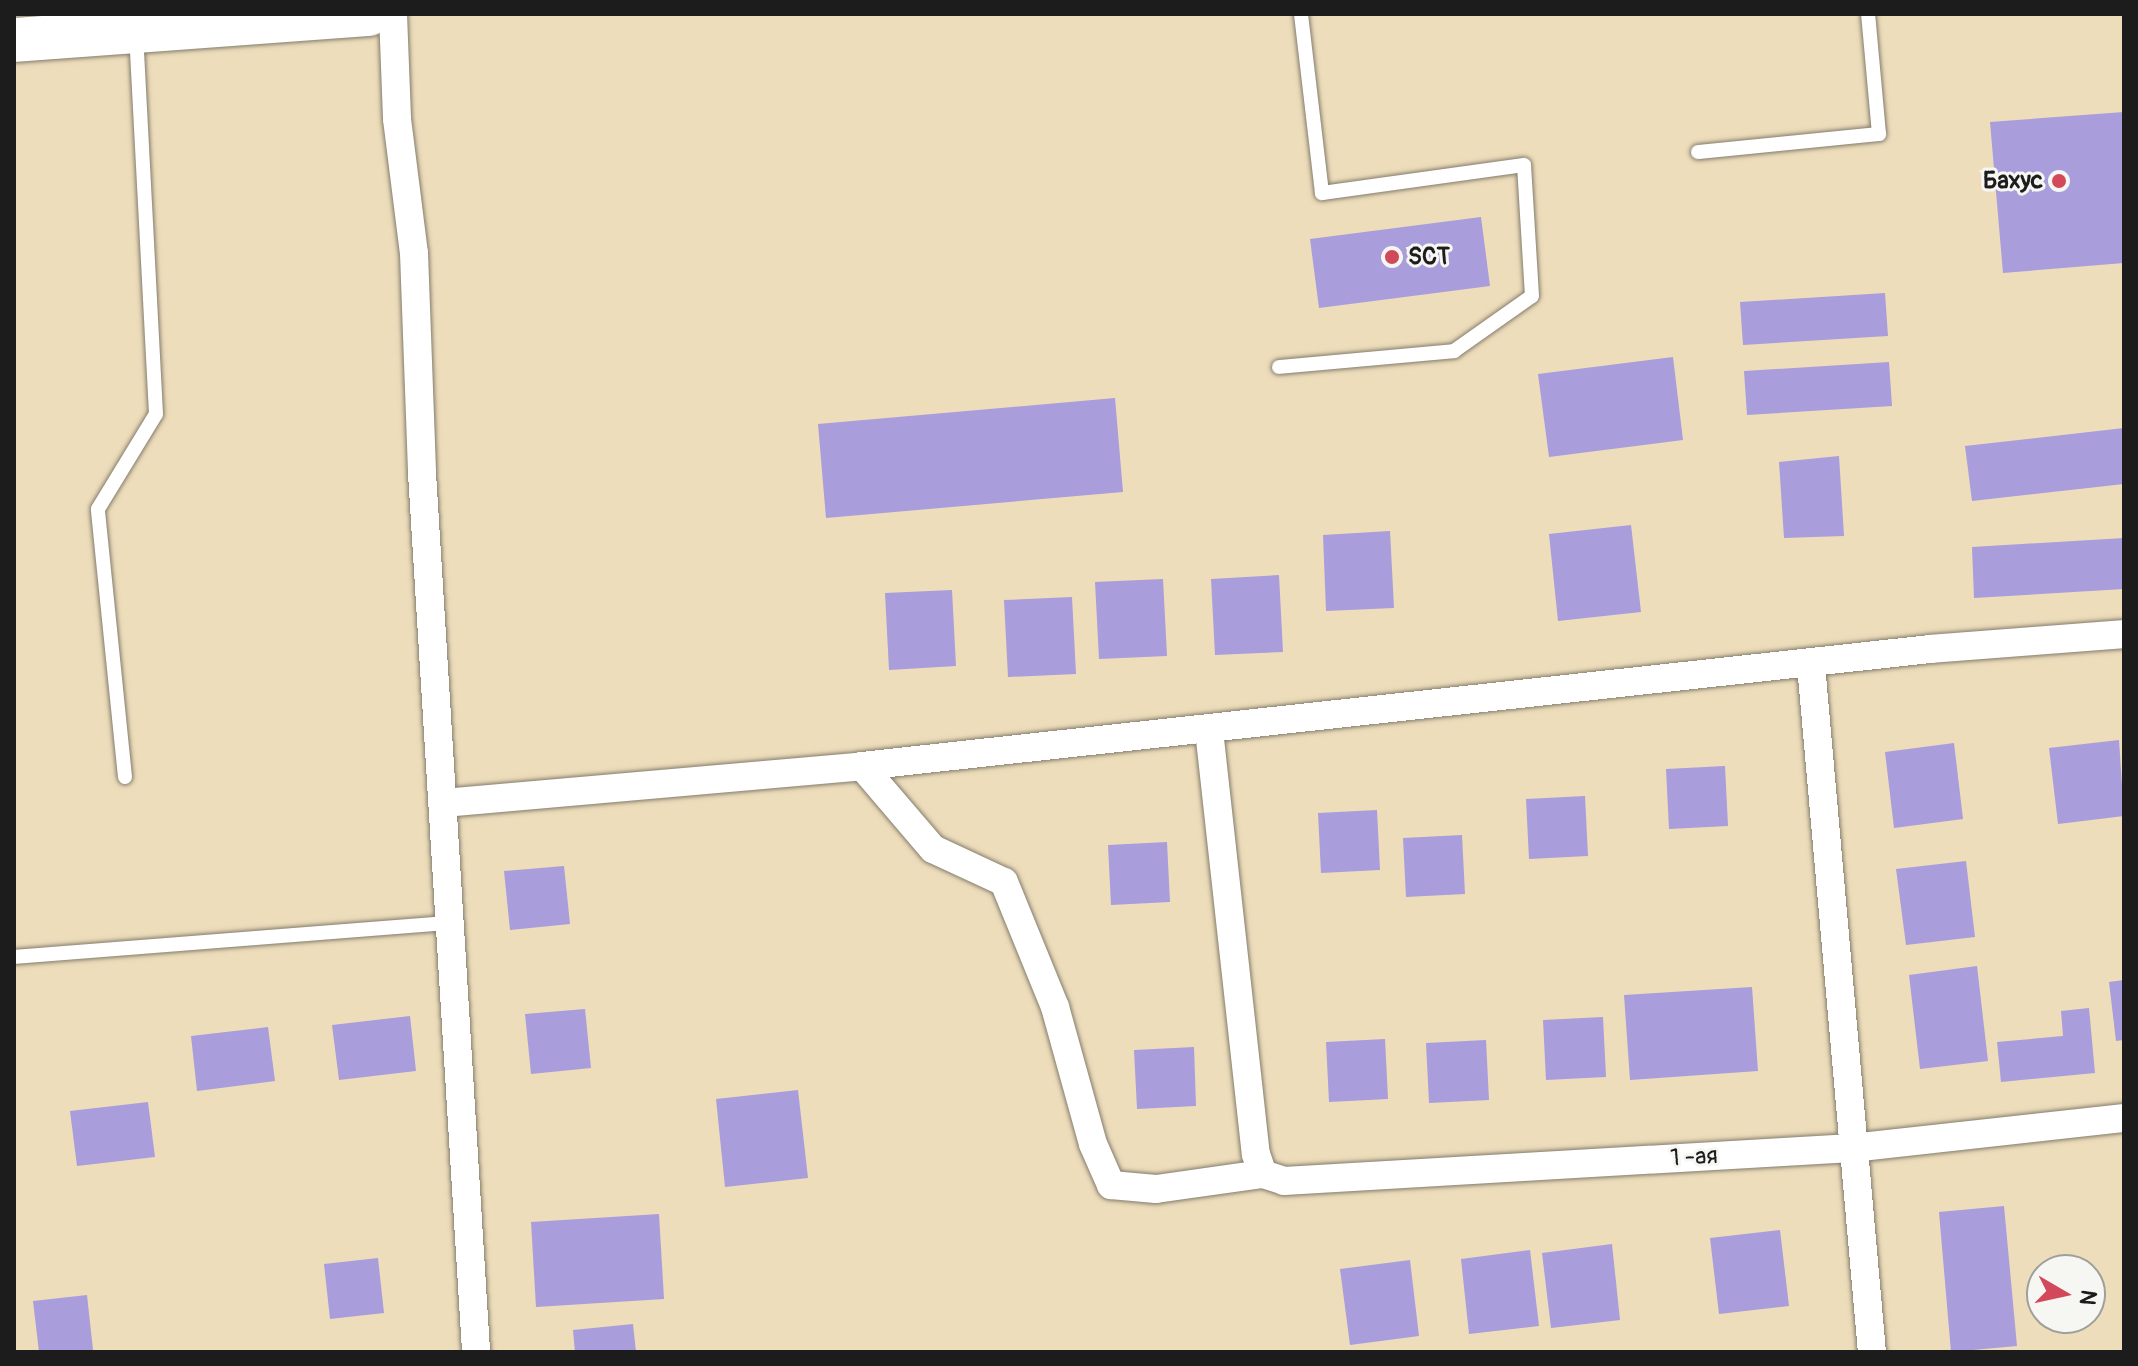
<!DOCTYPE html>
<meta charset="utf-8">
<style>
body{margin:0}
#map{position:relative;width:2138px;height:1366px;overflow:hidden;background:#edddbb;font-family:Pangolin,sans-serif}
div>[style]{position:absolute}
.building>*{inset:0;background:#a99ddc}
.roads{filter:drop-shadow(0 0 2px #847c6c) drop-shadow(0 0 2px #847c6c)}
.service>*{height:14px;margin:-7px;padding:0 7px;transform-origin:7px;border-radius:7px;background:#fff}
.minor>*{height:28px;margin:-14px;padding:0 14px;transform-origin:14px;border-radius:14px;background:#fff}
.trunk>*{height:44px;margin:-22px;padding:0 22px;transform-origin:22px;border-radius:22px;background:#fff}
.dots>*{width:22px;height:22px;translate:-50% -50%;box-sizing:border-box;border:4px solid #f6f6f2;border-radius:50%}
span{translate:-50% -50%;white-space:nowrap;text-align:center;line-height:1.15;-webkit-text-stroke:6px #f6f6f2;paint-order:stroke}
.poi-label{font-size:24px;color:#1c1c1c;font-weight:700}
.right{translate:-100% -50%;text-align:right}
.left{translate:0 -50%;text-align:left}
.street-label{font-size:24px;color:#1c1c1c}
.frame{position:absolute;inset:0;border:16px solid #1c1c1c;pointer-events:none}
.north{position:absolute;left:2026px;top:1254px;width:80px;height:80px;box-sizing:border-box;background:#f6f6f2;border:2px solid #9f9f9c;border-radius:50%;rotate:99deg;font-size:22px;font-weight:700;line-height:32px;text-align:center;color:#1c1c1c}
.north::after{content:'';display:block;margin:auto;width:28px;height:36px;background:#d1495b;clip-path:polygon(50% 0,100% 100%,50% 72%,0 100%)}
</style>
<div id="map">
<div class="building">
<div style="clip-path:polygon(2124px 112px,2124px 263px,2003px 273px,1990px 122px)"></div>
<div style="clip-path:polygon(1481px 217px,1490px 286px,1319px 308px,1310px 239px)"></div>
<div style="clip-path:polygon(1885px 293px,1888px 336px,1743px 345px,1740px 302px)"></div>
<div style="clip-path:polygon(1673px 357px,1683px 440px,1549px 457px,1538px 374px)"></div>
<div style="clip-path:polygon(1889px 362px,1892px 406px,1747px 415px,1744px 371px)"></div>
<div style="clip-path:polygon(1115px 398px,1123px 492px,826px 518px,818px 424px)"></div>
<div style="clip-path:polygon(2124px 428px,2124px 484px,1972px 501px,1965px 446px)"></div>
<div style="clip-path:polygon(1839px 456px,1844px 536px,1784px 538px,1779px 462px)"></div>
<div style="clip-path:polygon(1631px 525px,1641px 612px,1558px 621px,1549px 534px)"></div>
<div style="clip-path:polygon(1390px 531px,1394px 608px,1326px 611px,1323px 535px)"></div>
<div style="clip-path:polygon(2124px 538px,2124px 589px,1974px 598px,1972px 547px)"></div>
<div style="clip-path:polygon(1279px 575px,1283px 652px,1215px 655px,1211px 579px)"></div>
<div style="clip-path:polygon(1163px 579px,1167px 656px,1099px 659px,1095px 582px)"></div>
<div style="clip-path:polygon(952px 590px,956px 666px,889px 670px,885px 593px)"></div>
<div style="clip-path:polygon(1072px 597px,1076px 674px,1008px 677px,1004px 600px)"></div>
<div style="clip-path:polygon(2119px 740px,2124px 816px,2058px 824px,2049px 748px)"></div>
<div style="clip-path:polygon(1954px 743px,1963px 819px,1894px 828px,1885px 752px)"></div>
<div style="clip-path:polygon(1725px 766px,1728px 826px,1669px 829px,1666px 769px)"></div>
<div style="clip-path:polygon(1585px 796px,1588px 856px,1529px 859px,1526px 799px)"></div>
<div style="clip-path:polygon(1377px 810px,1380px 870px,1321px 873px,1318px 813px)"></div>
<div style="clip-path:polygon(1462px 835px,1465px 894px,1406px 897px,1403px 838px)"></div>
<div style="clip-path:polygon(1167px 842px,1170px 902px,1111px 905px,1108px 845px)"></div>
<div style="clip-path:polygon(1966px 861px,1975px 937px,1906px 945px,1896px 869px)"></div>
<div style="clip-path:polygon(564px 866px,570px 924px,510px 930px,504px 871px)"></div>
<div style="clip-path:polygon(1977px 966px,1988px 1061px,1920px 1069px,1909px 975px)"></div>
<div style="clip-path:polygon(2124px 980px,2124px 1040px,2116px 1041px,2109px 982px)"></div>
<div style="clip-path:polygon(1752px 987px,1758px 1071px,1630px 1080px,1624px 995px)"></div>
<div style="clip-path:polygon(2089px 1008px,2095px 1073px,2001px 1082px,1997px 1042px,2063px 1036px,2061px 1011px)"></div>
<div style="clip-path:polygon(585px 1009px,591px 1068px,531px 1074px,525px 1014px)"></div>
<div style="clip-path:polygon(410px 1016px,416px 1071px,339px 1080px,332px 1025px)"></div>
<div style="clip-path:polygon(1603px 1017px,1606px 1077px,1546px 1080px,1543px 1020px)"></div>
<div style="clip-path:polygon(268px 1027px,275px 1081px,197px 1091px,191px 1036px)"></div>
<div style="clip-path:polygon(1385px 1039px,1388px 1099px,1329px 1102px,1326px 1042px)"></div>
<div style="clip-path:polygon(1486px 1040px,1489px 1100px,1429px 1103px,1426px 1043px)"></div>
<div style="clip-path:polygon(1194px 1047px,1196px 1106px,1137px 1109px,1134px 1050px)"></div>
<div style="clip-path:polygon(798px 1090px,808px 1178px,725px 1187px,716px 1099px)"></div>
<div style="clip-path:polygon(148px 1102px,155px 1157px,77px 1166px,70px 1111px)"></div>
<div style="clip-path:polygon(2004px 1206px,2017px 1346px,1951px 1352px,1939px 1212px)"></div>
<div style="clip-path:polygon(659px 1214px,664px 1299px,536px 1307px,531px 1222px)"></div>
<div style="clip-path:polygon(1780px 1230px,1789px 1306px,1719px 1314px,1710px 1238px)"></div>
<div style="clip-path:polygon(1612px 1244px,1620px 1320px,1551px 1328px,1542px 1253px)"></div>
<div style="clip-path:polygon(1530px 1250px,1539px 1326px,1469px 1334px,1461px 1259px)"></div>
<div style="clip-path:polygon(378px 1258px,384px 1313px,330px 1319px,324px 1264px)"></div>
<div style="clip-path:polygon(1410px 1260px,1419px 1336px,1350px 1345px,1340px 1269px)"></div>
<div style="clip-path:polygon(87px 1295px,93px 1350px,39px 1352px,33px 1301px)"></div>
<div style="clip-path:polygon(633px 1324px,636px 1352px,575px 1352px,573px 1330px)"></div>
</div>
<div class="roads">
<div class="service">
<div style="left:1698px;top:152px;width:182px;rotate:-5.7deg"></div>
<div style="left:1879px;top:134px;width:121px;rotate:-95.2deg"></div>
<div style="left:1279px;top:367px;width:176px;rotate:-5.2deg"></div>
<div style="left:1454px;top:351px;width:95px;rotate:-35.2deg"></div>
<div style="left:1532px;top:296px;width:131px;rotate:-93.5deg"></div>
<div style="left:1524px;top:165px;width:204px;rotate:172.1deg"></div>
<div style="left:1322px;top:193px;width:180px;rotate:-96.7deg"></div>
<div style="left:125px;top:777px;width:269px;rotate:-95.8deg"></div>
<div style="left:98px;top:509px;width:111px;rotate:-58.6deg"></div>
<div style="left:156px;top:414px;width:381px;rotate:-93deg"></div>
<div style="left:14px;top:957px;width:437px;rotate:-4.5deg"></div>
</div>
<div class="minor">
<div style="left:393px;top:14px;width:105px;rotate:87.8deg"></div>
<div style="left:397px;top:119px;width:135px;rotate:82.8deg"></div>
<div style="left:414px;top:253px;width:220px;rotate:87.9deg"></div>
<div style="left:422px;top:473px;width:881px;rotate:86.48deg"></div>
<div style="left:1811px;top:665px;width:690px;rotate:84.93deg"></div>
<div style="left:1209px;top:730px;width:427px;rotate:83.7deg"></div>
<div style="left:1256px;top:1154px;width:21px;rotate:71deg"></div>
<div style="left:862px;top:766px;width:1074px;rotate:-6.25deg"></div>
<div style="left:1930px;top:649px;width:195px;rotate:-4.4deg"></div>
<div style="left:443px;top:803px;width:421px;rotate:-5deg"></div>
<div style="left:862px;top:766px;width:109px;rotate:49.5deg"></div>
<div style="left:933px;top:849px;width:78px;rotate:24.9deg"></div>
<div style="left:1004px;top:882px;width:135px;rotate:67.8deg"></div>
<div style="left:1055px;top:1007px;width:142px;rotate:74.5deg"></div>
<div style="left:1093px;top:1144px;width:45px;rotate:66.3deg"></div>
<div style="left:1111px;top:1185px;width:45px;rotate:5.1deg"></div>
<div style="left:1156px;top:1189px;width:108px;rotate:-8deg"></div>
<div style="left:1263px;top:1174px;width:22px;rotate:18deg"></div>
<div style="left:1284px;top:1181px;width:569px;rotate:-3.33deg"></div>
<div style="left:1852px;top:1148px;width:274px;rotate:-6.3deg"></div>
</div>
<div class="trunk">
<div style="left:14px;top:40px;width:356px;rotate:-4.2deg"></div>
</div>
</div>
<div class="dots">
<div style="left:2059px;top:181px;background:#d1495b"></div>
<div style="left:1392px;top:257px;background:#d1495b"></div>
</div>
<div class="poi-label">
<span class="right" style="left:2043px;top:181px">Бахус</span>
<span class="left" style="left:1408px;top:257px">SCT</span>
</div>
<div class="street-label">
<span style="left:1694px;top:1157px;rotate:-3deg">1 -ая</span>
</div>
<div class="frame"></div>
<div class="north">N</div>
</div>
